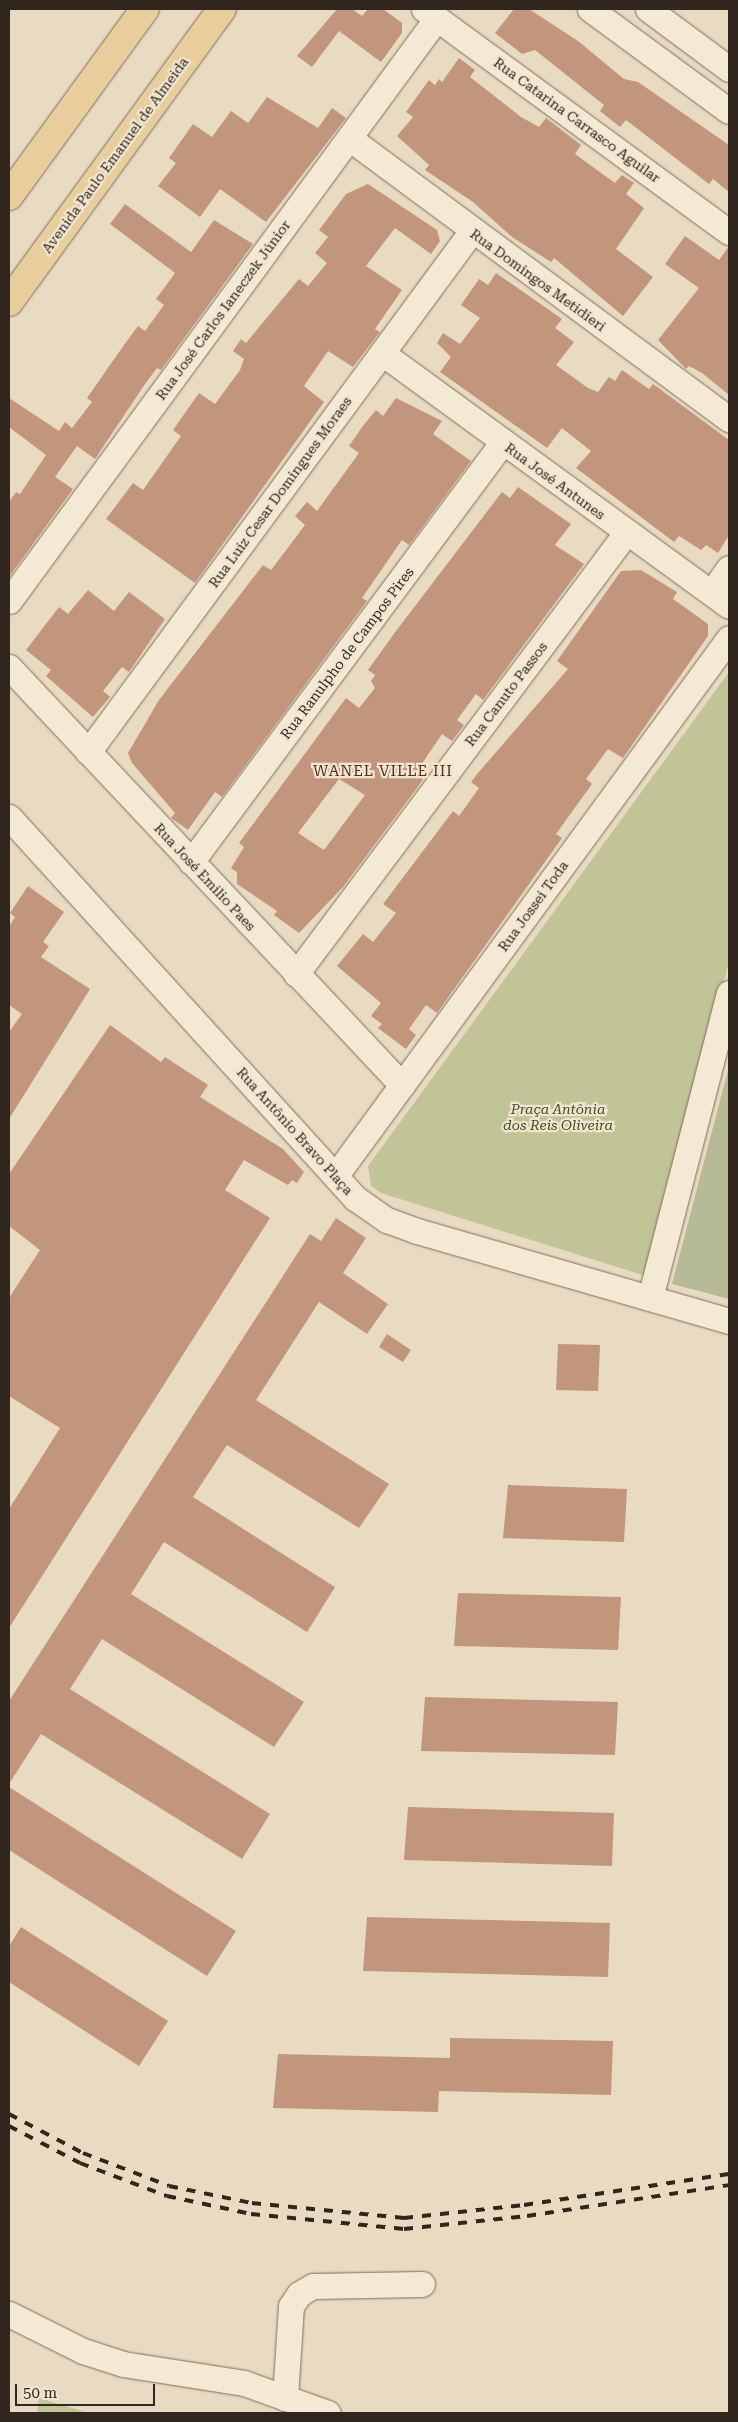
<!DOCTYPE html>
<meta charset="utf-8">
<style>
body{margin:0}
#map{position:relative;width:738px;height:2422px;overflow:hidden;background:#e8dbc2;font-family:"Roboto Serif",serif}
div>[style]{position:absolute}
.green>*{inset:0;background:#c1c497}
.cemetery>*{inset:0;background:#b7ba96}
.building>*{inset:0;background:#c2967c}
.roads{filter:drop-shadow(0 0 1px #7f6d5b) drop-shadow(0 0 1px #7f6d5b)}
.minor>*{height:25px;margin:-12.5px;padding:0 12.5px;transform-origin:12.5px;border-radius:12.5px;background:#f4e9d4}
.major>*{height:28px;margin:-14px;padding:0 14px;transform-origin:14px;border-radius:14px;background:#e8cd9d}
.rail>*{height:4px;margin-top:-2px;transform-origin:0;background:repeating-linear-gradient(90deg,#31261e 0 9px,transparent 0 18px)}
span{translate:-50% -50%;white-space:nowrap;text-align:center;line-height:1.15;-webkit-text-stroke:4.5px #f0e6d0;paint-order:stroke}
.street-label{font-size:14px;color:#31261e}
.park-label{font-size:14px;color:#434b26;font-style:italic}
.neighbourhood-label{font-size:15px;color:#582b22;letter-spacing:1px}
.frame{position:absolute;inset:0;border:10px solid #31261e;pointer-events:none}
.scale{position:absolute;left:15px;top:2384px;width:140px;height:22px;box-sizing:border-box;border:2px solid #31261e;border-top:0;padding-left:6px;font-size:15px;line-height:18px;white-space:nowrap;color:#31261e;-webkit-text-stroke:4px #f0e6d0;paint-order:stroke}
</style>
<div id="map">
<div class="green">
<div style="clip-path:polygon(729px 672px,729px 962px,646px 1276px,381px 1193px,371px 1186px,368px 1166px)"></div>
<div style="clip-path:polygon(39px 2398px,89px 2413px,37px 2413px)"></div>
</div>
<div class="cemetery">
<div style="clip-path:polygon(729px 1066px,729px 1299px,672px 1284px)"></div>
</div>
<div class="building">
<div style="clip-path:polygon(337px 9px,352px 9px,362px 16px,368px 9px,383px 9px,402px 23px,402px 33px,381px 62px,339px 31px,312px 67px,297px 56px)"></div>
<div style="clip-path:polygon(514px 9px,529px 9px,578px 41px,624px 79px,638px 82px,729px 145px,729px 192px,713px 179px,709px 184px,626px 120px,620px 127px,600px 111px,604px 105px,535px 50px,522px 54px,495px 33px)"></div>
<div style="clip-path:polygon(459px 58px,475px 70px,470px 77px,521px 117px,539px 127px,546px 118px,581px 145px,575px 154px,615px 183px,622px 175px,634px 183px,626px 194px,644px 208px,616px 249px,653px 277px,623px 316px,554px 258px,551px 262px,512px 237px,473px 202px,425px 170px,429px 165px,397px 136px,413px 117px,406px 112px,429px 80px,435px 85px,439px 79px,442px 82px)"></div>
<div style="clip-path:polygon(267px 97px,318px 128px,332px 108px,346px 118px,266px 222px,220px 189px,200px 217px,158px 186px,176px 163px,169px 158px,193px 124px,212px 137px,231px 111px,248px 123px)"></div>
<div style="clip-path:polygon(368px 184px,437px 230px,440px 241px,431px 254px,395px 228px,366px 266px,402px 290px,375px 329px,380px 332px,353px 367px,328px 351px,304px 386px,324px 402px,195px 583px,106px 519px,133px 483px,143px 490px,181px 436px,173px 430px,199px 393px,215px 404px,240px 370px,244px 359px,233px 351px,241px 339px,246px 343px,299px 279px,308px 286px,327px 263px,315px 253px,328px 237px,319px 230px,346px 194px)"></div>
<div style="clip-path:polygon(125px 204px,191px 252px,214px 220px,253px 244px,161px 370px,157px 368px,145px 384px,95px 459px,77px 446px,55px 477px,73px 489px,9px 577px,9px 502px,16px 492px,20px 494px,46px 455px,9px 427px,9px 398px,59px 431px,65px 422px,72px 428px,92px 402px,87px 398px,124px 345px,138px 326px,145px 331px,164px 305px,156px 299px,175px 273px,110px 224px)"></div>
<div style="clip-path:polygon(685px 236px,719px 260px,729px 246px,729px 395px,702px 373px,689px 366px,686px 369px,658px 340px,699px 288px,665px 264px)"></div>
<div style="clip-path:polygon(496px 273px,562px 319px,555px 328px,574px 342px,556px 365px,588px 388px,598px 392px,609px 377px,615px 381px,622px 370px,649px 389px,653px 384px,729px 440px,729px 535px,718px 553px,706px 545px,701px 550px,679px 536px,674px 542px,576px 468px,591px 451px,562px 428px,547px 448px,440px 372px,451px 357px,437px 343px,443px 333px,460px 344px,480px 318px,461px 305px,479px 279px,488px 285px)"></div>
<div style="clip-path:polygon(396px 398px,442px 421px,433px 434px,471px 461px,409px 545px,402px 540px,362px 598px,367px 601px,222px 797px,215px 792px,188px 830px,171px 818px,175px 813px,132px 763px,128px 753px,159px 700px,263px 565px,271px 570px,305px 525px,295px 516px,307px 502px,317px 511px,359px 453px,349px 446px,362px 427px,376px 410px,383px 416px)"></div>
<div style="clip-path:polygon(evenodd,518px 487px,571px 524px,555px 545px,584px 564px,483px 700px,476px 694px,457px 720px,464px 725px,452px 741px,442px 734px,415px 774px,423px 779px,417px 788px,343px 887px,299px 933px,274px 915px,277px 911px,237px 884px,237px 872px,231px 868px,244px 847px,239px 843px,346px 698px,359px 708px,375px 688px,371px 681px,375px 675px,368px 670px,396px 631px,502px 492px,510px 498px,518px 487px,339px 779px,365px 795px,324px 850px,298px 833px,339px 779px)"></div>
<div style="clip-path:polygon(641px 570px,677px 592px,673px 599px,708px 624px,708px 636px,623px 758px,608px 749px,586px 779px,592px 784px,556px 834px,562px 838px,437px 1013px,426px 1005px,409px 1029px,416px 1035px,406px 1049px,378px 1028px,382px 1024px,371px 1016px,381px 1003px,337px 966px,363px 934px,373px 942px,396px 913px,383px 904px,453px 811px,459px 816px,479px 788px,471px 782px,478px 773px,568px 669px,557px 661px,621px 571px)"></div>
<div style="clip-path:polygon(88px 590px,114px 611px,129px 592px,165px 619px,129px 672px,122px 667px,103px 691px,110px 697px,93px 717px,46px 676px,51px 670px,26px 650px,59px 607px,68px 614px)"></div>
<div style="clip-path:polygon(28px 886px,64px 912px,43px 942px,49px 946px,41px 957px,90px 989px,9px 1119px,9px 1032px,22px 1014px,9px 1005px,9px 927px,15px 917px,10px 913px)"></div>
<div style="clip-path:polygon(110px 1025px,161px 1062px,165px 1057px,208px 1085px,200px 1097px,283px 1149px,304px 1172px,297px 1183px,292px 1180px,288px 1185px,244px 1160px,225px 1190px,270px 1218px,9px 1628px,9px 1509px,60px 1428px,9px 1396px,9px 1298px,40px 1250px,9px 1226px,9px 1174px)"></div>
<div style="clip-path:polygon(336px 1218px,366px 1238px,343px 1273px,388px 1304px,367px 1334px,319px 1302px,256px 1400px,389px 1484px,359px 1528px,227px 1445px,193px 1497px,335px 1587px,307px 1632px,164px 1542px,131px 1594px,304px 1702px,274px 1747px,102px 1639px,70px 1689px,270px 1814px,242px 1859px,41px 1734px,9px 1784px,9px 1701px,310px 1234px,321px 1241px)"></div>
<div style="clip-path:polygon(387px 1334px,411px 1350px,403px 1362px,379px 1347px)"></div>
<div style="clip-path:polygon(558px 1344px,600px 1345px,598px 1391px,556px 1390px)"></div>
<div style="clip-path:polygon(508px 1485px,627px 1489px,624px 1542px,503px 1538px)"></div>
<div style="clip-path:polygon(458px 1593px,621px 1597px,618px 1650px,454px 1646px)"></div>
<div style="clip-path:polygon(425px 1697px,618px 1702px,615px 1755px,421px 1751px)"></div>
<div style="clip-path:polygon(9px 1787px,236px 1931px,207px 1976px,9px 1850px)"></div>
<div style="clip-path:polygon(408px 1807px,614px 1813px,612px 1866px,404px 1860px)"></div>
<div style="clip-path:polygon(367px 1917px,610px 1923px,608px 1977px,363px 1971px)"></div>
<div style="clip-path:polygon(21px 1927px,168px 2021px,139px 2066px,9px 1982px,9px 1946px)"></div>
<div style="clip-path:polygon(450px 2038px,613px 2041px,611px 2095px,439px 2091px,438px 2112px,273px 2108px,278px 2054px,450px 2058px)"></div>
</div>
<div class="roads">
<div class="minor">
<div style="left:424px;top:9px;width:378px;rotate:36.2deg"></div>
<div style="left:590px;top:9px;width:172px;rotate:36.3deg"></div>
<div style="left:648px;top:9px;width:101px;rotate:36.5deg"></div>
<div style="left:349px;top:138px;width:473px;rotate:36.5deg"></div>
<div style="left:382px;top:353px;width:429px;rotate:36.1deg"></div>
<div style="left:712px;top:592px;width:29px;rotate:-55deg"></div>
<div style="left:9px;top:601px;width:723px;rotate:-53.72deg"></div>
<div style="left:9px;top:667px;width:574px;rotate:46.77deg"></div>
<div style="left:88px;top:752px;width:646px;rotate:-53.63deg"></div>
<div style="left:9px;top:817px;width:515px;rotate:47.76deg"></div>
<div style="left:355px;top:1198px;width:39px;rotate:35deg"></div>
<div style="left:387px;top:1220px;width:32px;rotate:20deg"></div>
<div style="left:417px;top:1231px;width:325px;rotate:16.1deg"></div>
<div style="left:191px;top:862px;width:522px;rotate:-53.42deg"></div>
<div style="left:296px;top:974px;width:551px;rotate:-53.19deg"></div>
<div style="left:336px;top:1175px;width:665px;rotate:-53.8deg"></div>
<div style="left:650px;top:1298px;width:315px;rotate:-75.5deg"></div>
<div style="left:9px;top:2314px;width:83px;rotate:26.6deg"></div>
<div style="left:83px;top:2351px;width:42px;rotate:18deg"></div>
<div style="left:123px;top:2364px;width:122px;rotate:8.9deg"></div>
<div style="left:244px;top:2383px;width:89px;rotate:19.7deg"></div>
<div style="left:285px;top:2398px;width:92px;rotate:-86.3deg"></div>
<div style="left:291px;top:2306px;width:14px;rotate:-56deg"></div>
<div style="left:299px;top:2294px;width:16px;rotate:-30deg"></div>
<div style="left:313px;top:2286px;width:109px;rotate:-1.1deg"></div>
</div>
<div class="major">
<div style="left:9px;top:196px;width:231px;rotate:-54deg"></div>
<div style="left:9px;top:302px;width:362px;rotate:-54deg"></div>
</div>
</div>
<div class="rail">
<div style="left:9px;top:2114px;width:84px;rotate:27.8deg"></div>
<div style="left:83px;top:2153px;width:92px;rotate:21deg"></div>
<div style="left:169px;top:2186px;width:85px;rotate:11.6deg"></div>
<div style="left:252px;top:2203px;width:153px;rotate:5.6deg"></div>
<div style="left:404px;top:2218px;width:121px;rotate:-6.2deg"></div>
<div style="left:524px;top:2205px;width:207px;rotate:-8.6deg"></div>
<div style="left:9px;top:2126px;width:80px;rotate:27.5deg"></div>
<div style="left:80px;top:2163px;width:93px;rotate:20.8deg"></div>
<div style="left:167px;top:2196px;width:86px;rotate:12.1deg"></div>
<div style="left:251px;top:2214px;width:154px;rotate:5.6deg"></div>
<div style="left:404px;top:2229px;width:124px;rotate:-6deg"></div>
<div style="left:527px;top:2216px;width:204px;rotate:-8.7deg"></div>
</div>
<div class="street-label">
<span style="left:577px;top:120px;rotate:36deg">Rua Catarina Carrasco Aguilar</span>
<span style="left:115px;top:155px;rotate:-54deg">Avenida Paulo Emanuel de Almeida</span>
<span style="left:538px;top:280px;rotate:36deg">Rua Domingos Metidieri</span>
<span style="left:223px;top:310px;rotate:-54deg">Rua José Carlos Ianeczek Júnior</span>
<span style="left:555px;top:481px;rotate:36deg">Rua José Antunes</span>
<span style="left:280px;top:492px;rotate:-54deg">Rua Luiz Cesar Domingues Moraes</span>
<span style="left:347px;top:653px;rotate:-53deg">Rua Ranulpho de Campos Pires</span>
<span style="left:506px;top:694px;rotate:-53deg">Rua Canuto Passos</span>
<span style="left:205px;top:877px;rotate:47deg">Rua José Emilio Paes</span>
<span style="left:533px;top:906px;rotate:-54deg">Rua Jossei Toda</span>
<span style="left:295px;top:1131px;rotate:48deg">Rua Antônio Bravo Plaça</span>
</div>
<div class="park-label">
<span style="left:558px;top:1117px">Praça Antônia<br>dos Reis Oliveira</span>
</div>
<div class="neighbourhood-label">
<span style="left:383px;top:772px">WANEL VILLE III</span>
</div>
<div class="frame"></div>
<div class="scale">50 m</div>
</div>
